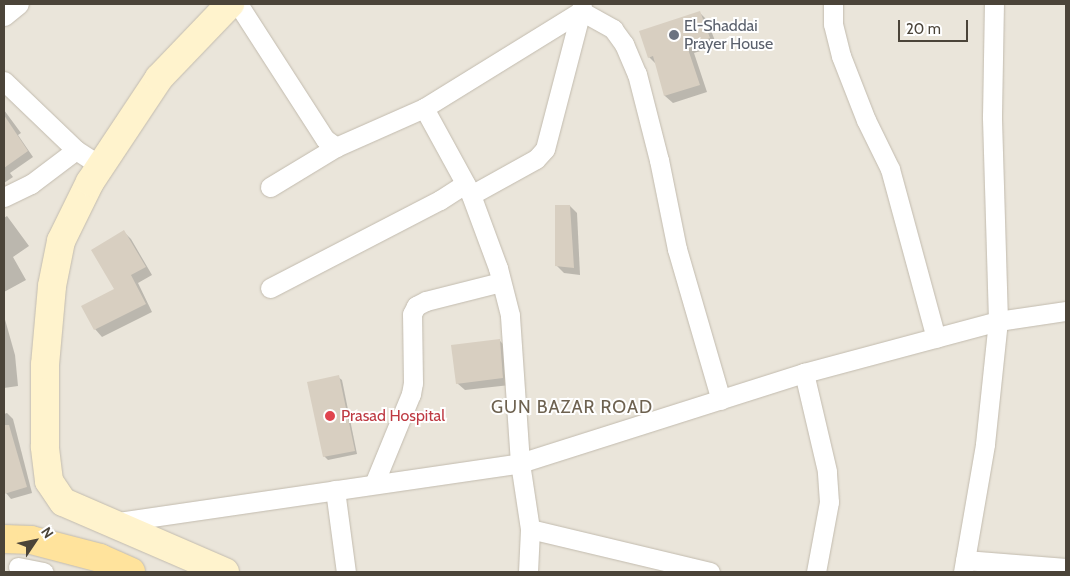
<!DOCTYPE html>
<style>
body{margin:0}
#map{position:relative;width:1070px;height:576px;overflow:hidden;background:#f6f3ec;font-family:Cabin,sans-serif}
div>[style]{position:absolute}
.residential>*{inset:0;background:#eae5da}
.shadow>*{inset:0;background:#0003}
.building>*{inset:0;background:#d8cfc1}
.roads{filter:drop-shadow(0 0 1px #c2bbae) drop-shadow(0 0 1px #c2bbae)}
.street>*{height:19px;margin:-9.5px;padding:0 9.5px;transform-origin:9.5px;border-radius:9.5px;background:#fff}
.secondary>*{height:28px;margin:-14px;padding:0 14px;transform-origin:14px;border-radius:14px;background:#fff3cd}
.primary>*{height:28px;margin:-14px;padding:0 14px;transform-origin:14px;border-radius:14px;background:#ffe39c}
.dots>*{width:14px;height:14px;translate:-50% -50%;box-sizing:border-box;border:2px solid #fff;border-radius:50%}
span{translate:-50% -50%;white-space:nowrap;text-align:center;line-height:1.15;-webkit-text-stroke:4px #fff;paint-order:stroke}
.worship-label{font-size:16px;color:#5b616d}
.left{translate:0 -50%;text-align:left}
.health-label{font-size:16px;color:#be3a42}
.neighbourhood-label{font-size:18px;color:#6e6250;letter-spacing:1px}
.frame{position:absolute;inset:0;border:5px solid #4b4439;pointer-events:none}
.north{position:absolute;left:10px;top:516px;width:50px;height:50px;-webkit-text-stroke:4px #fff;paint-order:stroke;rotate:56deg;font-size:14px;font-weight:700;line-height:20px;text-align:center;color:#4b4439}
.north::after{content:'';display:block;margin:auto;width:18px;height:22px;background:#4b4439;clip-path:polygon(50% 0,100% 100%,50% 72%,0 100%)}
.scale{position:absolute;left:898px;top:20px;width:70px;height:22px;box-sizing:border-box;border:2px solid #4b4439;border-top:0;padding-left:6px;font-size:15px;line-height:18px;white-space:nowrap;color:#4b4439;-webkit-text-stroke:4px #fff;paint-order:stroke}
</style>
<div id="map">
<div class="residential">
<div style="clip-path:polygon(4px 4px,1066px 4px,1066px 572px,4px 572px)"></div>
</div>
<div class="shadow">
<div style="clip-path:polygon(699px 12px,707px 20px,717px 46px,694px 53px,707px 92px,673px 103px,665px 96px,657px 65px,649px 57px)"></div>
<div style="clip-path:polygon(4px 110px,21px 133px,18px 135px,33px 157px,10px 173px,13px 177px,4px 183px)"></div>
<div style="clip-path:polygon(570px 206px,577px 213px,580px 275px,564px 273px,556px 265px)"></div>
<div style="clip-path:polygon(7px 216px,29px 246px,13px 257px,26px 280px,4px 292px,4px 218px)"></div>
<div style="clip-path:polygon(124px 232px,131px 239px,152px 275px,138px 283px,152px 312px,102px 337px,95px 329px,116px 290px)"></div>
<div style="clip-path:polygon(4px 316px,15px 355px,18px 386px,4px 388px)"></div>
<div style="clip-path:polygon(500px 341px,507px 348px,510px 385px,465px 390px,457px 383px)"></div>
<div style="clip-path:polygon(338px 377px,342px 380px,357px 454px,328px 460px,324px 456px)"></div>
<div style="clip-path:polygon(7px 413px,13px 419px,32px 493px,11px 499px,6px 493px,4px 486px,4px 414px)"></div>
</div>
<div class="building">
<div style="clip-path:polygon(700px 11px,710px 38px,687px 46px,700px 85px,664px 96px,653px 56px,648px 58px,639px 31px)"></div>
<div style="clip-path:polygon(4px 115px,28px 151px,4px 168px)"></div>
<div style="clip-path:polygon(555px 205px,570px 205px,574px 268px,555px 266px)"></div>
<div style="clip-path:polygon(124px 230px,146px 267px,131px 275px,146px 304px,94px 330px,81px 306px,114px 289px,91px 250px)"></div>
<div style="clip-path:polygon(500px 339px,503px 378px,456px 384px,451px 345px)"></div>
<div style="clip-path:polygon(339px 375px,355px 451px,323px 457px,307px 382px)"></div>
<div style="clip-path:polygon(4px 425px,9px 425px,27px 487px,4px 494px)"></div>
</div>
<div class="roads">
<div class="street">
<div style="left:238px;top:4px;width:161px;rotate:57.2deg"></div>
<div style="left:325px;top:139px;width:14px;rotate:36deg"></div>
<div style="left:336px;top:147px;width:96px;rotate:-23.9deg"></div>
<div style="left:424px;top:108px;width:185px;rotate:-31.7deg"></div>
<div style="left:581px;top:11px;width:6px;rotate:-81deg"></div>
<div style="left:833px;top:4px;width:20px;rotate:90deg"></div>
<div style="left:833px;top:24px;width:33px;rotate:76deg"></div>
<div style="left:841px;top:56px;width:69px;rotate:68.7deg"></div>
<div style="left:866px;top:120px;width:55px;rotate:63.9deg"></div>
<div style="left:890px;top:169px;width:175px;rotate:74.8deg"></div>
<div style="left:4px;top:16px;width:19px;rotate:-39deg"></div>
<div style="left:4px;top:81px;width:100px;rotate:43.8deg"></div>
<div style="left:76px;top:150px;width:30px;rotate:33deg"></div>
<div style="left:424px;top:108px;width:98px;rotate:61.3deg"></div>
<div style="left:270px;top:187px;width:77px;rotate:-31.2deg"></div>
<div style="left:4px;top:197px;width:30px;rotate:-26deg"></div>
<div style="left:31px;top:184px;width:56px;rotate:-37.1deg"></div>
<div style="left:270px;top:288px;width:191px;rotate:-27.4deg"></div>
<div style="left:440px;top:200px;width:30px;rotate:-33deg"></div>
<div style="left:374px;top:484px;width:97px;rotate:-67.7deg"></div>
<div style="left:411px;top:394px;width:11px;rotate:-80deg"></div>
<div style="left:413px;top:383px;width:69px;rotate:-90.8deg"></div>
<div style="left:412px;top:314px;width:9px;rotate:-63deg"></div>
<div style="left:416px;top:306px;width:11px;rotate:-27deg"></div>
<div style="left:426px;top:301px;width:77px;rotate:-14.2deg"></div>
<div style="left:335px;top:490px;width:83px;rotate:82.4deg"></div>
<div style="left:111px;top:523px;width:413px;rotate:-8.3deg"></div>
<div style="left:520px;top:463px;width:148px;rotate:-93.9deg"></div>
<div style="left:510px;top:315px;width:49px;rotate:-104.3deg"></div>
<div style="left:498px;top:268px;width:78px;rotate:-110.3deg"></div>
<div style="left:471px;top:195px;width:74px;rotate:-29deg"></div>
<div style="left:536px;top:159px;width:13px;rotate:-48deg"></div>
<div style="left:545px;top:149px;width:143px;rotate:-75.4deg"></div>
<div style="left:581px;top:11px;width:37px;rotate:29deg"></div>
<div style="left:613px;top:29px;width:19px;rotate:54deg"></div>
<div style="left:624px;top:44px;width:33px;rotate:67deg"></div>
<div style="left:637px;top:74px;width:89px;rotate:75.7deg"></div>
<div style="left:659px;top:160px;width:91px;rotate:78.6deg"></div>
<div style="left:677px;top:249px;width:157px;rotate:73.8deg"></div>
<div style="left:530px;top:529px;width:185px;rotate:13.4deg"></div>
<div style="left:965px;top:560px;width:101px;rotate:4.5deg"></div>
<div style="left:18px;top:567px;width:26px;rotate:11deg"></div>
<div style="left:528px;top:572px;width:43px;rotate:-87.3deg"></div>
<div style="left:530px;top:529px;width:67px;rotate:-98.6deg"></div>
<div style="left:520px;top:463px;width:298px;rotate:-17.6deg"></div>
<div style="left:816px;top:572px;width:71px;rotate:-79.5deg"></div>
<div style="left:829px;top:502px;width:31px;rotate:-94deg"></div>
<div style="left:827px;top:471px;width:101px;rotate:-103.2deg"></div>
<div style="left:804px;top:373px;width:201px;rotate:-15deg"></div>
<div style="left:998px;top:321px;width:69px;rotate:-8.4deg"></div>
<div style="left:963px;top:572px;width:130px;rotate:-80.2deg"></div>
<div style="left:985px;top:444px;width:124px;rotate:-84deg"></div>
<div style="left:998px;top:321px;width:205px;rotate:-91.7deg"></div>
<div style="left:992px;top:116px;width:112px;rotate:-89deg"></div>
</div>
<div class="secondary">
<div style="left:225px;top:572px;width:176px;rotate:-156.6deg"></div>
<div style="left:63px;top:502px;width:25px;rotate:-124deg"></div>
<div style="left:49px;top:481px;width:35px;rotate:-97deg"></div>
<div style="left:45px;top:446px;width:81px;rotate:-90deg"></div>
<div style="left:45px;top:365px;width:79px;rotate:-84.9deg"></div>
<div style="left:52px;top:286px;width:46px;rotate:-78.7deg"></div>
<div style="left:61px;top:241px;width:66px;rotate:-63.8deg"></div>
<div style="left:90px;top:182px;width:125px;rotate:-56.4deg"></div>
<div style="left:159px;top:78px;width:103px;rotate:-46.2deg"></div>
</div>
<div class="primary">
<div style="left:4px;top:539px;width:27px;rotate:2deg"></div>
<div style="left:31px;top:540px;width:71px;rotate:14.6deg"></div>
<div style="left:100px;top:558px;width:34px;rotate:24deg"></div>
</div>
</div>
<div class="dots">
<div style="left:674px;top:35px;background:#6b7280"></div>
<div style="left:330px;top:416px;background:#e0444e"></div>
</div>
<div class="worship-label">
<span class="left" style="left:684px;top:35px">El-Shaddai<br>Prayer House</span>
</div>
<div class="health-label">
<span class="left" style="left:341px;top:416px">Prasad Hospital</span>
</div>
<div class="neighbourhood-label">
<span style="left:572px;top:407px">GUN BAZAR ROAD</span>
</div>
<div class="frame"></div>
<div class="north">N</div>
<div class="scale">20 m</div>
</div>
